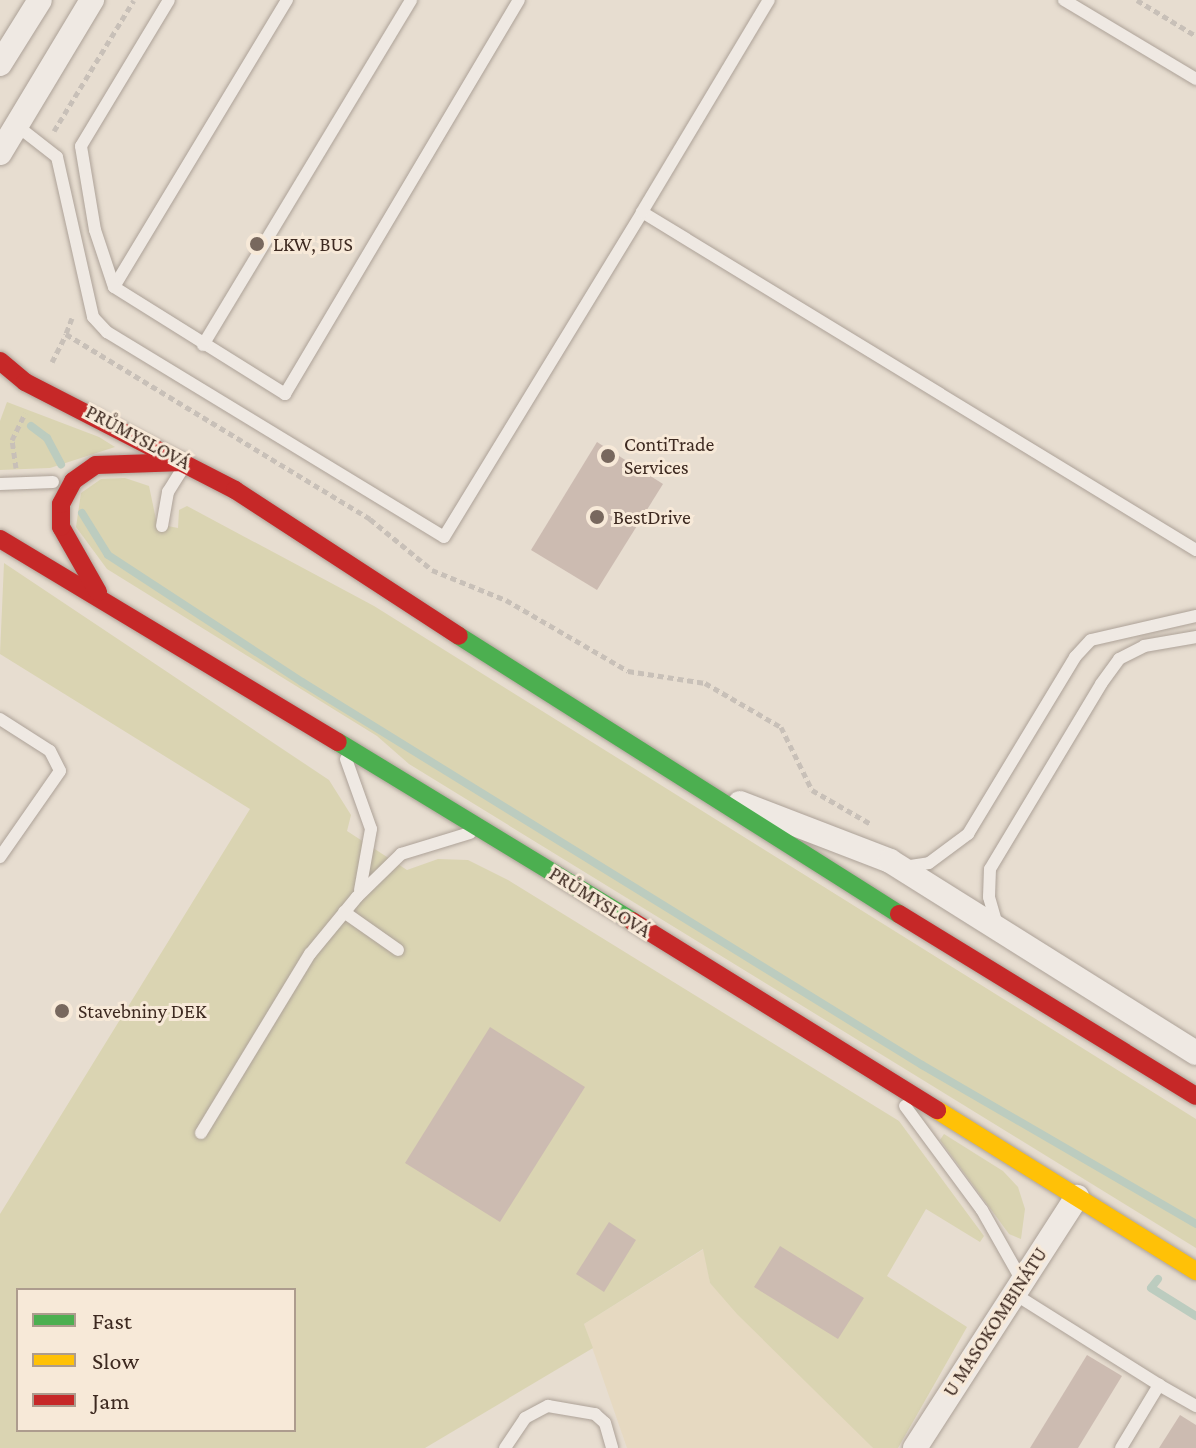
<!DOCTYPE html>
<meta charset="utf-8">
<style>
body{margin:0}
#map{position:relative;width:1196px;height:1448px;overflow:hidden;background:#e7ddd0;font-family:"Crimson Pro",serif}
div>[style]{position:absolute}
.farmland>*{inset:0;background:#e6d9c1}
.green>*{inset:0;background:#dad4b2}
.stream>*{height:8px;margin:-4px;padding:0 4px;transform-origin:4px;border-radius:4px;background:#bcccbf}
.building>*{inset:0;background:#ccbbb1}
.path>*{height:5px;margin-top:-2.5px;transform-origin:0;background:repeating-linear-gradient(90deg,#c8c0b8 0 6px,transparent 0 10px)}
.roads{filter:drop-shadow(0 0 2px #ada298) drop-shadow(0 0 2px #ada298)}
.lane>*{height:12px;margin:-6px;padding:0 6px;transform-origin:6px;border-radius:6px;background:#efe9e3}
.street>*{height:24px;margin:-12px;padding:0 12px;transform-origin:12px;border-radius:12px;background:#efe9e3}
.fast>*{height:18px;margin:-9px;padding:0 9px;transform-origin:9px;border-radius:9px;background:#4caf50}
.slow>*{height:18px;margin:-9px;padding:0 9px;transform-origin:9px;border-radius:9px;background:#ffc107}
.jam>*{height:18px;margin:-9px;padding:0 9px;transform-origin:9px;border-radius:9px;background:#c62828}
.dots>*{width:22px;height:22px;translate:-50% -50%;box-sizing:border-box;border:4px solid #f7e9d8;border-radius:50%}
span{translate:-50% -50%;white-space:nowrap;text-align:center;line-height:1.15;-webkit-text-stroke:6px #f7e9d8;paint-order:stroke}
.poi-label{font-size:20px;color:#3d2920}
.left{translate:0 -50%;text-align:left}
.street-label{font-size:20px;color:#3d2920}
.legend{position:absolute;left:16px;top:1288px;width:280px;height:144px;box-sizing:border-box;background:#f7e9d8;border:2px solid #ad9c8e;margin:0;padding:10px 14px;list-style:none;font-size:24px;color:#3d2920}
.legend li{display:flex;align-items:center;gap:16px;height:40px}
.legend b{width:40px;border:2px solid #ad9c8e}
</style>
<div id="map">
<div class="farmland">
<div style="clip-path:polygon(704px 1249px,710px 1283px,873px 1448px,627px 1448px,584px 1324px)"></div>
</div>
<div class="green">
<div style="clip-path:polygon(7px 402px,99px 437px,115px 447px,50px 468px,0 470px,0 421px)"></div>
<div style="clip-path:polygon(125px 478px,149px 486px,157px 524px,178px 528px,179px 510px,187px 506px,374px 606px,1196px 1119px,1196px 1248px,409px 764px,377px 736px,107px 569px,76px 527px,81px 493px,101px 479px)"></div>
<div style="clip-path:polygon(evenodd,4px 563px,329px 780px,351px 815px,347px 831px,407px 870px,438px 859px,468px 860px,508px 880px,899px 1121px,984px 1236px,980px 1242px,926px 1209px,887px 1276px,967px 1327px,898px 1448px,873px 1448px,737px 1314px,710px 1283px,703px 1249px,584px 1324px,593px 1348px,425px 1448px,0 1448px,0 1214px,250px 809px,0 654px,4px 563px,18px 1290px,294px 1290px,294px 1430px,18px 1430px,18px 1290px)"></div>
<div style="clip-path:polygon(944px 1134px,1003px 1171px,1018px 1187px,1025px 1209px,1021px 1239px,1009px 1234px,940px 1140px)"></div>
</div>
<div class="stream">
<div style="left:31px;top:426px;width:20px;rotate:37deg"></div>
<div style="left:47px;top:438px;width:30px;rotate:62deg"></div>
<div style="left:82px;top:513px;width:49px;rotate:58.2deg"></div>
<div style="left:108px;top:555px;width:232px;rotate:33.2deg"></div>
<div style="left:302px;top:682px;width:729px;rotate:31.71deg"></div>
<div style="left:922px;top:1065px;width:317px;rotate:30.1deg"></div>
<div style="left:1158px;top:1279px;width:11px;rotate:128deg"></div>
<div style="left:1151px;top:1288px;width:53px;rotate:31.9deg"></div>
</div>
<div class="building">
<div style="clip-path:polygon(597px 442px,663px 484px,597px 590px,531px 550px)"></div>
<div style="clip-path:polygon(490px 1027px,585px 1087px,500px 1222px,405px 1163px)"></div>
<div style="clip-path:polygon(609px 1222px,636px 1240px,604px 1292px,576px 1274px)"></div>
<div style="clip-path:polygon(780px 1246px,864px 1298px,838px 1339px,754px 1287px)"></div>
<div style="clip-path:polygon(1087px 1355px,1122px 1376px,1078px 1448px,1030px 1448px)"></div>
<div style="clip-path:polygon(1180px 1415px,1196px 1425px,1196px 1448px,1159px 1448px)"></div>
</div>
<div class="path">
<div style="left:1137px;top:0;width:69px;rotate:31.4deg"></div>
<div style="left:54px;top:131px;width:153px;rotate:-58.6deg"></div>
<div style="left:72px;top:318px;width:17px;rotate:111deg"></div>
<div style="left:66px;top:334px;width:356px;rotate:31.3deg"></div>
<div style="left:370px;top:519px;width:80px;rotate:39.4deg"></div>
<div style="left:432px;top:570px;width:80px;rotate:22.1deg"></div>
<div style="left:506px;top:600px;width:141px;rotate:30.2deg"></div>
<div style="left:628px;top:671px;width:78px;rotate:8.9deg"></div>
<div style="left:705px;top:683px;width:88px;rotate:30.1deg"></div>
<div style="left:781px;top:727px;width:70px;rotate:63.8deg"></div>
<div style="left:812px;top:790px;width:68px;rotate:30deg"></div>
<div style="left:52px;top:362px;width:31px;rotate:-63deg"></div>
<div style="left:16px;top:468px;width:28px;rotate:-98deg"></div>
<div style="left:12px;top:440px;width:30px;rotate:-64deg"></div>
</div>
<div class="roads">
<div class="lane">
<div style="left:287px;top:0;width:335px;rotate:121.1deg"></div>
<div style="left:114px;top:287px;width:202px;rotate:32deg"></div>
<div style="left:285px;top:394px;width:458px;rotate:-59.3deg"></div>
<div style="left:1064px;top:0;width:154px;rotate:30.9deg"></div>
<div style="left:16px;top:125px;width:52px;rotate:38deg"></div>
<div style="left:57px;top:157px;width:164px;rotate:77.3deg"></div>
<div style="left:93px;top:317px;width:21px;rotate:47deg"></div>
<div style="left:107px;top:332px;width:394px;rotate:31.3deg"></div>
<div style="left:444px;top:537px;width:381px;rotate:-58.6deg"></div>
<div style="left:642px;top:212px;width:649px;rotate:31.39deg"></div>
<div style="left:642px;top:212px;width:247px;rotate:-59.1deg"></div>
<div style="left:114px;top:287px;width:60px;rotate:-108.4deg"></div>
<div style="left:95px;top:230px;width:85px;rotate:-99.5deg"></div>
<div style="left:81px;top:146px;width:170px;rotate:-58.9deg"></div>
<div style="left:203px;top:345px;width:403px;rotate:-58.9deg"></div>
<div style="left:0;top:484px;width:53px;rotate:-2.2deg"></div>
<div style="left:162px;top:526px;width:35px;rotate:-80deg"></div>
<div style="left:168px;top:492px;width:28px;rotate:-58deg"></div>
<div style="left:0;top:719px;width:59px;rotate:32.6deg"></div>
<div style="left:50px;top:751px;width:22px;rotate:63deg"></div>
<div style="left:60px;top:771px;width:105px;rotate:124.9deg"></div>
<div style="left:346px;top:759px;width:74px;rotate:70.3deg"></div>
<div style="left:371px;top:829px;width:62px;rotate:100.2deg"></div>
<div style="left:904px;top:867px;width:25px;rotate:-9deg"></div>
<div style="left:929px;top:863px;width:49px;rotate:-36.6deg"></div>
<div style="left:968px;top:834px;width:207px;rotate:-58.8deg"></div>
<div style="left:1075px;top:657px;width:23px;rotate:-47deg"></div>
<div style="left:1091px;top:640px;width:108px;rotate:-12.9deg"></div>
<div style="left:344px;top:912px;width:66px;rotate:35.1deg"></div>
<div style="left:997px;top:925px;width:29px;rotate:-106deg"></div>
<div style="left:989px;top:897px;width:28px;rotate:-88deg"></div>
<div style="left:990px;top:869px;width:216px;rotate:-59deg"></div>
<div style="left:1101px;top:684px;width:31px;rotate:-54deg"></div>
<div style="left:1119px;top:659px;width:28px;rotate:-27deg"></div>
<div style="left:1144px;top:646px;width:53px;rotate:-9.8deg"></div>
<div style="left:905px;top:1106px;width:129px;rotate:53.5deg"></div>
<div style="left:982px;top:1210px;width:79px;rotate:60.5deg"></div>
<div style="left:201px;top:1133px;width:210px;rotate:-58.7deg"></div>
<div style="left:310px;top:954px;width:74px;rotate:-50.5deg"></div>
<div style="left:357px;top:897px;width:62px;rotate:-44.3deg"></div>
<div style="left:401px;top:854px;width:72px;rotate:-16.9deg"></div>
<div style="left:1013px;top:1293px;width:173px;rotate:32.2deg"></div>
<div style="left:505px;top:1448px;width:36px;rotate:-56deg"></div>
<div style="left:525px;top:1418px;width:26px;rotate:-28deg"></div>
<div style="left:548px;top:1406px;width:48px;rotate:9.7deg"></div>
<div style="left:595px;top:1414px;width:13px;rotate:42deg"></div>
<div style="left:605px;top:1423px;width:26px;rotate:74deg"></div>
<div style="left:1121px;top:1448px;width:74px;rotate:-58.9deg"></div>
<div style="left:1159px;top:1385px;width:43px;rotate:29.6deg"></div>
</div>
<div class="street">
<div style="left:0;top:64px;width:75px;rotate:-58deg"></div>
<div style="left:0;top:153px;width:179px;rotate:-59deg"></div>
<div style="left:740px;top:803px;width:161px;rotate:21.1deg"></div>
<div style="left:890px;top:861px;width:361px;rotate:32.1deg"></div>
<div style="left:915px;top:1448px;width:299px;rotate:-57.2deg"></div>
</div>
<div class="fast">
<div style="left:459px;top:636px;width:520px;rotate:32.29deg"></div>
<div style="left:338px;top:742px;width:344px;rotate:31.3deg"></div>
</div>
<div class="slow">
<div style="left:937px;top:1110px;width:305px;rotate:31.9deg"></div>
</div>
<div class="jam">
<div style="left:0;top:361px;width:33px;rotate:40deg"></div>
<div style="left:25px;top:382px;width:236px;rotate:27.2deg"></div>
<div style="left:235px;top:490px;width:267px;rotate:33.1deg"></div>
<div style="left:0;top:539px;width:394px;rotate:31deg"></div>
<div style="left:98px;top:592px;width:75px;rotate:-119.6deg"></div>
<div style="left:61px;top:527px;width:23px;rotate:-90deg"></div>
<div style="left:61px;top:504px;width:26px;rotate:-62deg"></div>
<div style="left:73px;top:481px;width:28px;rotate:-35deg"></div>
<div style="left:96px;top:465px;width:88px;rotate:-2deg"></div>
<div style="left:899px;top:914px;width:348px;rotate:31.5deg"></div>
<div style="left:632px;top:921px;width:359px;rotate:31.8deg"></div>
</div>
</div>
<div class="dots">
<div style="left:257px;top:244px;background:#78685e"></div>
<div style="left:608px;top:456px;background:#78685e"></div>
<div style="left:597px;top:517px;background:#78685e"></div>
<div style="left:62px;top:1011px;background:#78685e"></div>
</div>
<div class="poi-label">
<span class="left" style="left:273px;top:244px">LKW, BUS</span>
<span class="left" style="left:624px;top:456px">ContiTrade<br>Services</span>
<span class="left" style="left:613px;top:517px">BestDrive</span>
<span class="left" style="left:78px;top:1011px">Stavebniny DEK</span>
</div>
<div class="street-label">
<span style="left:138px;top:437px;rotate:28deg">PRŮMYSLOVÁ</span>
<span style="left:600px;top:902px;rotate:32deg">PRŮMYSLOVÁ</span>
<span style="left:995px;top:1322px;rotate:-57deg">U MASOKOMBINÁTU</span>
</div>
<ul class="legend">
<li><b style="height:10px;background:#4caf50"></b>Fast</li>
<li><b style="height:10px;background:#ffc107"></b>Slow</li>
<li><b style="height:10px;background:#c62828"></b>Jam</li>
</ul>
</div>
